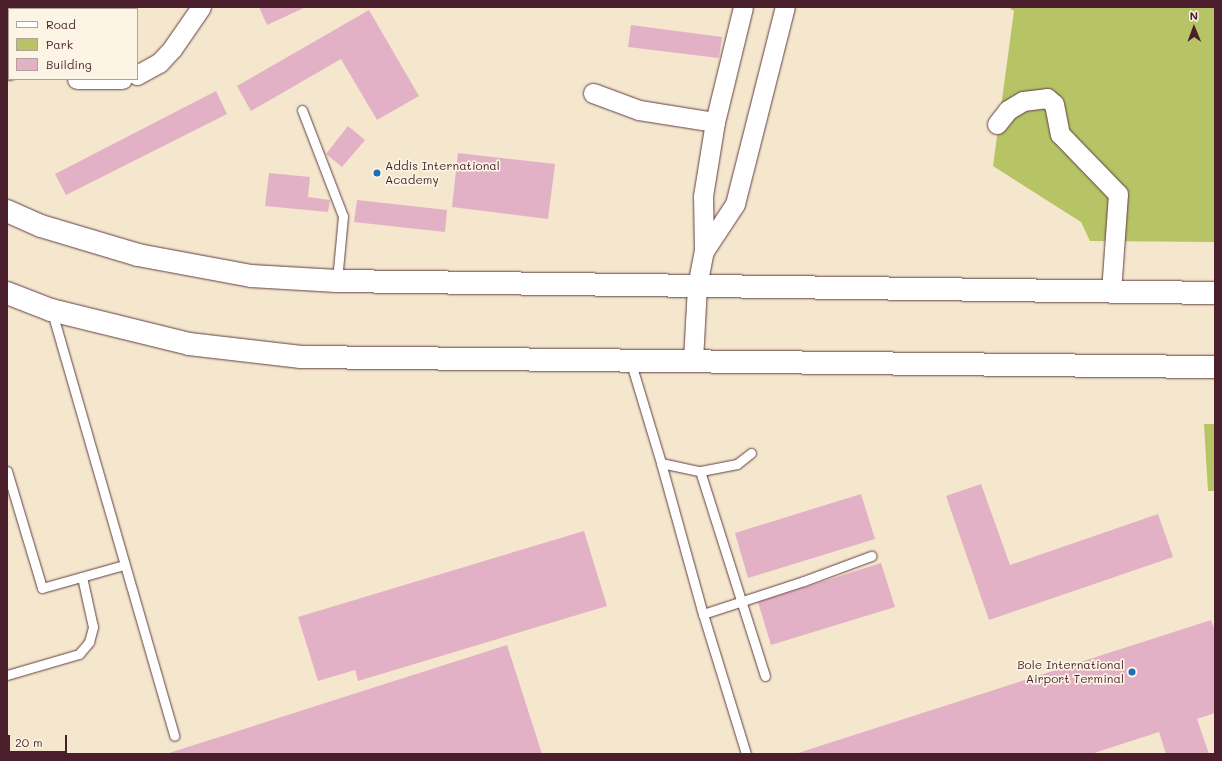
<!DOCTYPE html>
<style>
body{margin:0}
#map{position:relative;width:1222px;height:761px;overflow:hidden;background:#f4e7cd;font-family:Mali,sans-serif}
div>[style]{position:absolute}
.green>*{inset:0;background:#b7c466}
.building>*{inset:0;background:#e3b1c5}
.roads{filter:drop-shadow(0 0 1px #643d43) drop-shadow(0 0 1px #643d43)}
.lane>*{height:9px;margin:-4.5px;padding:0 4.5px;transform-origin:4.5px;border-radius:4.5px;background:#fff}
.street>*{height:19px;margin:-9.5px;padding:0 9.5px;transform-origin:9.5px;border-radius:9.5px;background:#fff}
.secondary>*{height:22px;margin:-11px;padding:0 11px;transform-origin:11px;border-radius:11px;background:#fff}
.dots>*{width:11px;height:11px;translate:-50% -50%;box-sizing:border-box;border:2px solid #fcf5e5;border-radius:50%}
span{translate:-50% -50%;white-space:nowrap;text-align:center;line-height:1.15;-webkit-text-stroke:3.5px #fcf5e5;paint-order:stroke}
.poi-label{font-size:12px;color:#4a1f2b}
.left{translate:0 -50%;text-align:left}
.right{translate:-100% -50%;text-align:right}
.frame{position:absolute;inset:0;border:8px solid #4a1f2b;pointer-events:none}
.legend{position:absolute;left:8px;top:8px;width:130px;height:72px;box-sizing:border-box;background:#fcf5e5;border:1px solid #b59f9b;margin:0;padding:5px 7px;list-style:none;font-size:12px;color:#4a1f2b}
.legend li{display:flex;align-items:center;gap:8px;height:20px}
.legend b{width:20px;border:1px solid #b59f9b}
.north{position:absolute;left:1174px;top:8px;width:40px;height:40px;-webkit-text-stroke:3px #fcf5e5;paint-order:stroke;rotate:359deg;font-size:11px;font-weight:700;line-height:16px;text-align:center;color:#4a1f2b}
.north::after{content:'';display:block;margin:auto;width:14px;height:18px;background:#4a1f2b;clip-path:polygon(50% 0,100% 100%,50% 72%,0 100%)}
.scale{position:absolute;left:8px;top:735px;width:59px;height:18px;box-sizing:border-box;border:2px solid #4a1f2b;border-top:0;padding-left:5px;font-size:12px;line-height:14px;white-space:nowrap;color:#4a1f2b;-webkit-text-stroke:3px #fcf5e5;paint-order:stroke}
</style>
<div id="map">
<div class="green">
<div style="clip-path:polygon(1008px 7px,1215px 7px,1215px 242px,1090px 241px,1081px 222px,993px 166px,1014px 11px)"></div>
<div style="clip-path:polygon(1204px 424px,1215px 424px,1215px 491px,1208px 491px)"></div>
</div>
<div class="building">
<div style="clip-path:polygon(259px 7px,306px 7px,267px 25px)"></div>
<div style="clip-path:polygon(369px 10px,419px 96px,377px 120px,341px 59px,251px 111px,237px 86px)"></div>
<div style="clip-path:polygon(631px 25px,722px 37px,719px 58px,628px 47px)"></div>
<div style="clip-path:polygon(216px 91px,227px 114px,66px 195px,55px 174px)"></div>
<div style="clip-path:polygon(348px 126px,365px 140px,342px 167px,326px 154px)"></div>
<div style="clip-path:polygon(458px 153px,555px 164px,548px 219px,452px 207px)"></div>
<div style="clip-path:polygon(269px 173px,310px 177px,308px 197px,330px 200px,328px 212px,265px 206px)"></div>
<div style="clip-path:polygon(357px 200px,447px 210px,445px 232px,354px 222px)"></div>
<div style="clip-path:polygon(981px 484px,1010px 565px,1158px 514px,1173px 557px,989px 620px,946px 496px)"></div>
<div style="clip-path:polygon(861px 494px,875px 539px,748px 578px,735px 533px)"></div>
<div style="clip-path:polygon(584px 531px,607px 606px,358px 681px,355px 670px,318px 681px,298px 617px)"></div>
<div style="clip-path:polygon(881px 563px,895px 607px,771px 645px,758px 602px)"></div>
<div style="clip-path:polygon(1211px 620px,1215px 631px,1215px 713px,1197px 719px,1209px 754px,1166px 754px,1159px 732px,1091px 754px,795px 754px)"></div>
<div style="clip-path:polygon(507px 645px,542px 754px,166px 754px)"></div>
</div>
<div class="roads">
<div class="lane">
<div style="left:302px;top:110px;width:114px;rotate:68.9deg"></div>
<div style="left:343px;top:216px;width:65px;rotate:95.3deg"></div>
<div style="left:52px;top:312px;width:441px;rotate:73.9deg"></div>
<div style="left:630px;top:360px;width:108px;rotate:73.2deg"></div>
<div style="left:661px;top:463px;width:40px;rotate:12deg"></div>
<div style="left:751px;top:453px;width:18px;rotate:142deg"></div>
<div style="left:737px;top:464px;width:38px;rotate:169deg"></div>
<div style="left:700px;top:471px;width:215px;rotate:72.4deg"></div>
<div style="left:661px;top:463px;width:157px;rotate:74.5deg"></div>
<div style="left:703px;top:614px;width:146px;rotate:72.9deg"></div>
<div style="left:7px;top:471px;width:122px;rotate:73.3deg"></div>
<div style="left:42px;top:588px;width:85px;rotate:-15.7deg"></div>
<div style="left:703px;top:614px;width:106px;rotate:-18.1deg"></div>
<div style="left:804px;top:581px;width:72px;rotate:-20.5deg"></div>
<div style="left:7px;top:675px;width:75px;rotate:-16.3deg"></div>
<div style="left:79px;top:654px;width:16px;rotate:-50deg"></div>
<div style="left:89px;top:642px;width:16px;rotate:-75deg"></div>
<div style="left:93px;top:627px;width:51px;rotate:-102.4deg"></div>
</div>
<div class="street">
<div style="left:7px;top:70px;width:2px"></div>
<div style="left:137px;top:75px;width:25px;rotate:-29deg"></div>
<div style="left:159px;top:63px;width:19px;rotate:-47deg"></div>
<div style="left:172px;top:49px;width:51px;rotate:-55.4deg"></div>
<div style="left:77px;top:79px;width:45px"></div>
<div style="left:593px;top:93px;width:49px;rotate:20.3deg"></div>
<div style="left:639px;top:110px;width:77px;rotate:9deg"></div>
<div style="left:997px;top:124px;width:18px;rotate:-52deg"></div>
<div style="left:1008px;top:110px;width:17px;rotate:-31deg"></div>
<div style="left:1023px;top:101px;width:24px;rotate:-7deg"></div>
<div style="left:1047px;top:98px;width:9px;rotate:41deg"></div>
<div style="left:1054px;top:104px;width:31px;rotate:79deg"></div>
<div style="left:1060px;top:134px;width:83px;rotate:46deg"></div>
<div style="left:1118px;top:194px;width:97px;rotate:94.1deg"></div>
<div style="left:704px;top:251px;width:56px;rotate:-56.6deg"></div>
<div style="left:735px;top:204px;width:203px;rotate:-75.8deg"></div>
<div style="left:693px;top:360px;width:74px;rotate:-86.9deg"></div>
<div style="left:697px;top:286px;width:36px;rotate:-79deg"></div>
<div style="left:704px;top:251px;width:55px;rotate:-91deg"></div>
<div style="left:703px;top:196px;width:75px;rotate:-80.8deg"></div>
<div style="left:715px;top:122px;width:118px;rotate:-76.3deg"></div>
</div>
<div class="secondary">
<div style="left:7px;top:211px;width:37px;rotate:24deg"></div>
<div style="left:41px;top:226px;width:101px;rotate:16.6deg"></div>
<div style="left:138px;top:255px;width:115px;rotate:10.5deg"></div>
<div style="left:251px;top:276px;width:86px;rotate:3.3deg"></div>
<div style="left:337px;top:281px;width:878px;rotate:0.78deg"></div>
<div style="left:7px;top:293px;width:47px;rotate:21.1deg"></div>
<div style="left:51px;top:310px;width:142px;rotate:13.8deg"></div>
<div style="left:189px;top:344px;width:113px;rotate:6.6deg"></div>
<div style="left:301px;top:357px;width:914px;rotate:0.63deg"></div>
</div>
</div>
<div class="dots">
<div style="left:377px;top:173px;background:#1f6fb2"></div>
<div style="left:1132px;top:672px;background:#1f6fb2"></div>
</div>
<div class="poi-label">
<span class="left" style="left:385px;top:173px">Addis International<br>Academy</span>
<span class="right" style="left:1124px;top:672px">Bole International<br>Airport Terminal</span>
</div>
<div class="frame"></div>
<ul class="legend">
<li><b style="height:5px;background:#fff"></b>Road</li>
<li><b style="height:11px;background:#b7c466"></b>Park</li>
<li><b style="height:11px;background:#e3b1c5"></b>Building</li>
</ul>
<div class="north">N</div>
<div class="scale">20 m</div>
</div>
